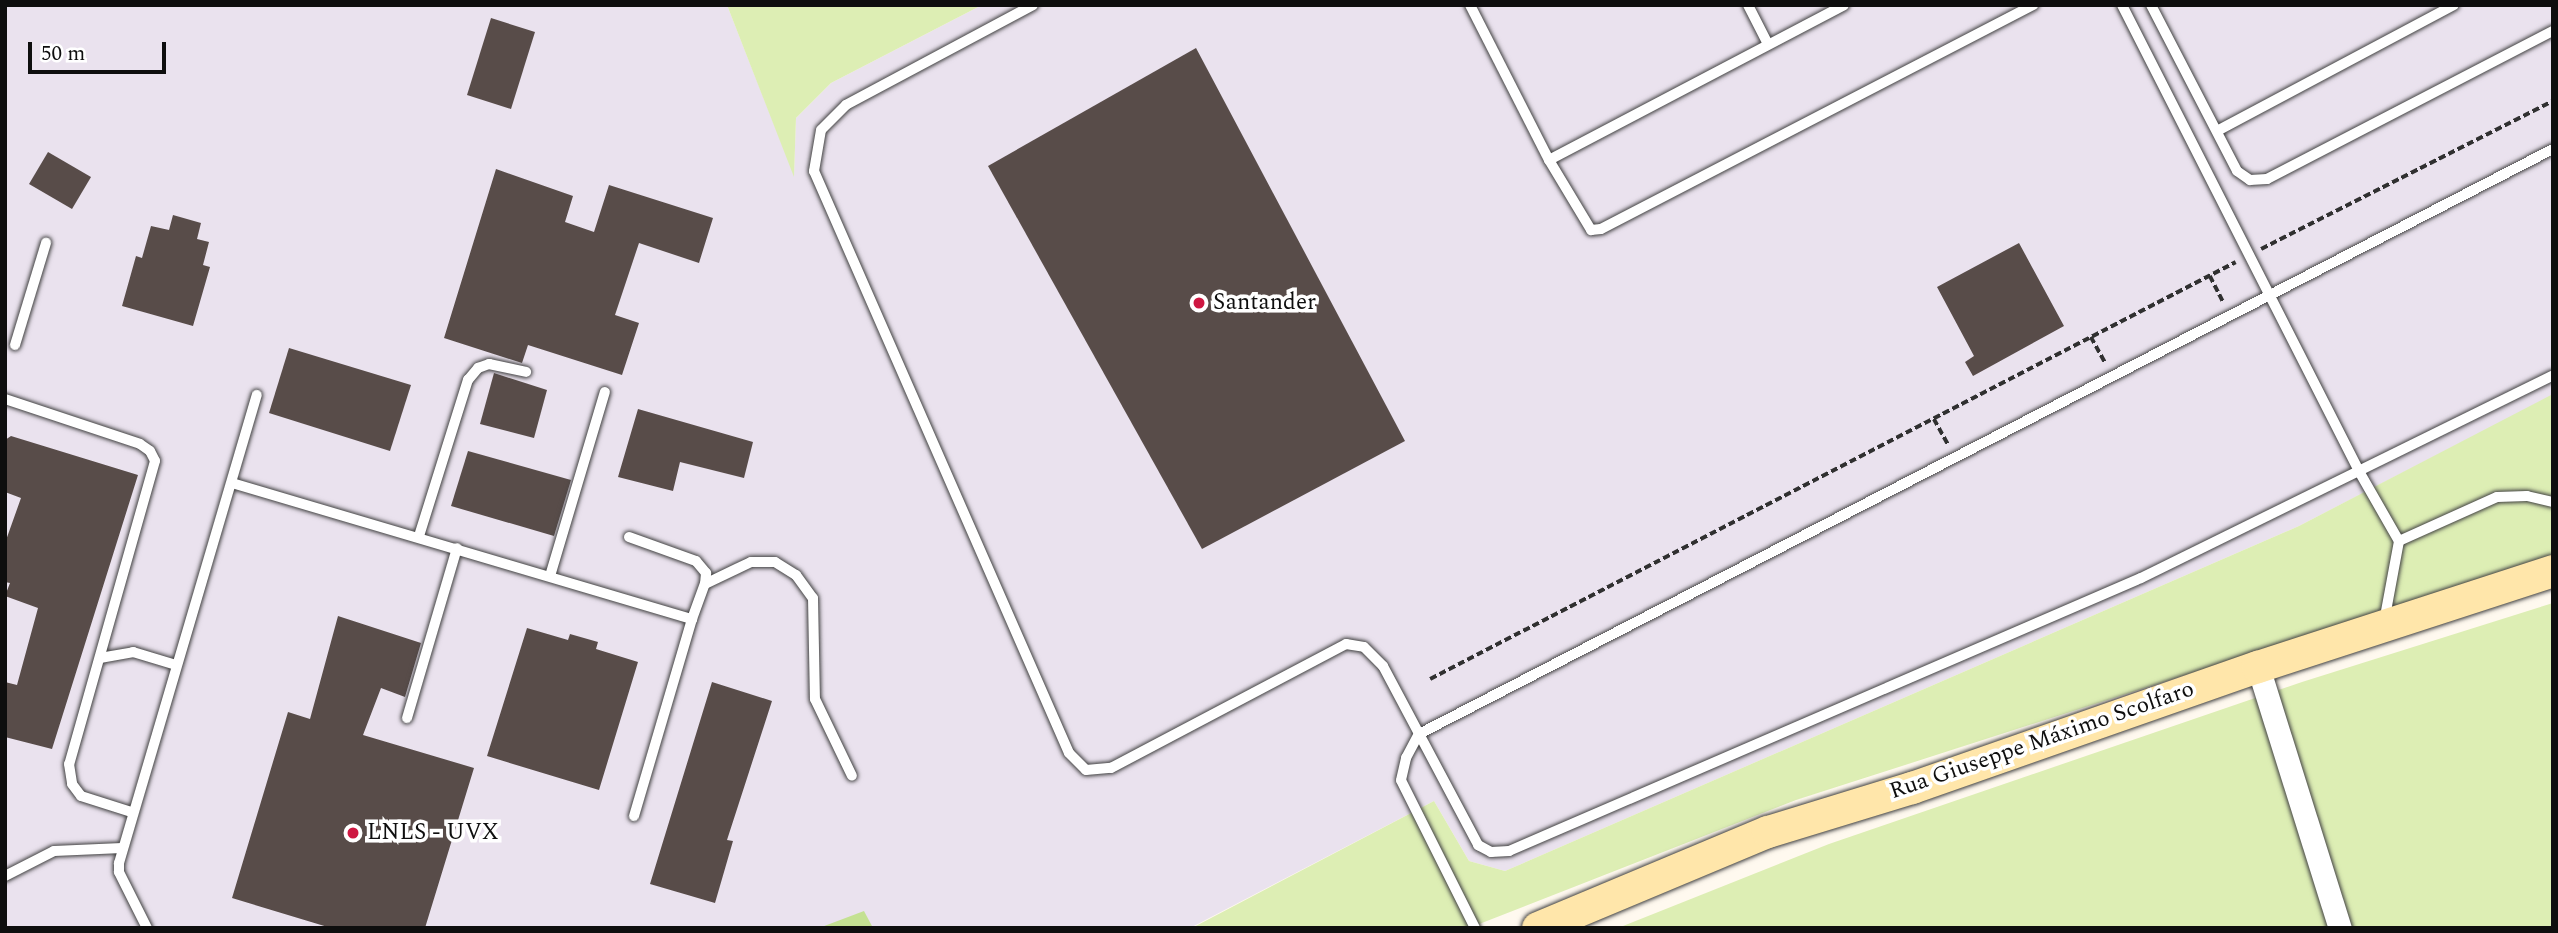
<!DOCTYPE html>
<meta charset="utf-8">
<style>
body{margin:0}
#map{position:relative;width:2558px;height:933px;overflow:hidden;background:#fff9ef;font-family:Spectral,serif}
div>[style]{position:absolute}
.industrial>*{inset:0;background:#eae2ee}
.green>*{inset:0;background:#ddeeb4}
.forest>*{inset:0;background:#c4e192}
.building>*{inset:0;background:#584c49}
.path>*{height:3.5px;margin-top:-1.75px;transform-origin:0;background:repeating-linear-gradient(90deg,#303030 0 7px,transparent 0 10.5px)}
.roads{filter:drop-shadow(0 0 2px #414141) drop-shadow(0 0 2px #414141)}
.lane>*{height:10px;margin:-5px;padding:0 5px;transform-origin:5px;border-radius:5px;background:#fff}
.street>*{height:23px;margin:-11.5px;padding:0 11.5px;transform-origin:11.5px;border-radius:11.5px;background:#fff}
.secondary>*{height:32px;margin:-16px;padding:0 16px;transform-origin:16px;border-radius:16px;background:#ffe6aa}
.dots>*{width:19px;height:19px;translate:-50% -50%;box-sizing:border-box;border:4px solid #fff;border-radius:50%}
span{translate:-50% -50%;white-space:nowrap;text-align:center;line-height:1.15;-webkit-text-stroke:7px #fff;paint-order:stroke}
.poi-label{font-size:23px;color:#0e0e0e}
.left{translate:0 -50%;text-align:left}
.street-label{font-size:23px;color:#0e0e0e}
.frame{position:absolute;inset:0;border:7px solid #0e0e0e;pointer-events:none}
.scale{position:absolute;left:28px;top:42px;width:138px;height:32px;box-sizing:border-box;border:4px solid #0e0e0e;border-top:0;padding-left:9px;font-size:21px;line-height:24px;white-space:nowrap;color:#0e0e0e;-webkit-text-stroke:5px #fff;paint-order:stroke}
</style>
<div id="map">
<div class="industrial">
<div style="clip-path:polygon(5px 5px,727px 5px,794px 175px,796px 118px,831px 83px,982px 5px,2553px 5px,2553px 395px,2299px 526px,1505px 871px,1469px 861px,1434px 801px,1190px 928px,5px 928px)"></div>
</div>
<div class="green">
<div style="clip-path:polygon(727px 5px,982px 5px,831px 83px,796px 118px,794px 177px)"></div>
<div style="clip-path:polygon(2553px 394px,2553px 557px,1796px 800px,1469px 928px,1192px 928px,1434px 801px,1469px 861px,1505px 871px,2299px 526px)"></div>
<div style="clip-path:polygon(2553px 603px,2553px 928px,1618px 928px,1829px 844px,2302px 682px)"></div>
</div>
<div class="forest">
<div style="clip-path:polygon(864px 911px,873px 928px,819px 928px)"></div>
</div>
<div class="building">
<div style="clip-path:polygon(491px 18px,535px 32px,511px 109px,467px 95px)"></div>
<div style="clip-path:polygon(1196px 48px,1405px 441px,1202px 549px,988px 166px)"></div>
<div style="clip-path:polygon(48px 152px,91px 177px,72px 209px,29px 184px)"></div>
<div style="clip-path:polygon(496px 169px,573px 196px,565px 222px,594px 232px,609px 185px,713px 218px,699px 263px,639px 243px,615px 315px,639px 323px,622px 375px,528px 345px,522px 363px,444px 338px)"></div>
<div style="clip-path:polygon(173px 215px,201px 223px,197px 239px,209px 242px,203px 265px,210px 267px,193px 326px,122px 306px,136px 256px,142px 258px,151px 226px,169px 230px)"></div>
<div style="clip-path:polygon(2019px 243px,2064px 326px,1973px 376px,1965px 362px,1974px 356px,1937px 287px)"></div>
<div style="clip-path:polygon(289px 348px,411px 385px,390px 451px,269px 413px)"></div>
<div style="clip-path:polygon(494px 373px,547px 390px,534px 438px,480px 424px)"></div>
<div style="clip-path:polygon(638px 409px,753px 442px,744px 478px,680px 462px,673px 491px,618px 477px)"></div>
<div style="clip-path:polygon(11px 436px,138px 475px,52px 749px,5px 737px,5px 682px,17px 685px,38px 608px,5px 596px,10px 583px,5px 582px,5px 543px,21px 498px,5px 492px,5px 440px)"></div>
<div style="clip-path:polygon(468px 451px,571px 480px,554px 536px,451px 506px)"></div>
<div style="clip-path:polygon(338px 616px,421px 643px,405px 697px,381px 688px,363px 735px,474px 768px,425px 928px,331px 928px,232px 898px,288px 712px,310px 719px)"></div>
<div style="clip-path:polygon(527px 628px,568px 640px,570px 634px,598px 642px,596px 649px,638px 662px,599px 790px,487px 756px)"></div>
<div style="clip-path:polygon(712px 682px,772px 701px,727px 840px,733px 841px,715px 903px,650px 884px)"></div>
</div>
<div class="path">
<div style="left:2261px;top:249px;width:327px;rotate:-26.9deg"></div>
<div style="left:2210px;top:276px;width:30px;rotate:63deg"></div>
<div style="left:2091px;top:337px;width:31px;rotate:61deg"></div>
<div style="left:1934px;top:419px;width:31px;rotate:61deg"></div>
<div style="left:1430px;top:679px;width:907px;rotate:-27.36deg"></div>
</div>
<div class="roads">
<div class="lane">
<div style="left:1033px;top:5px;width:212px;rotate:151.9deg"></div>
<div style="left:846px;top:105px;width:35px;rotate:135deg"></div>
<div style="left:821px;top:130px;width:42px;rotate:99.7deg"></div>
<div style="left:814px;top:171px;width:635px;rotate:66.34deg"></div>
<div style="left:1069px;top:753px;width:24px;rotate:45deg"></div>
<div style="left:1086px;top:770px;width:25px;rotate:-5deg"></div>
<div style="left:1111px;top:768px;width:266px;rotate:-27.8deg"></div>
<div style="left:1346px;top:644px;width:18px;rotate:9deg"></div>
<div style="left:1364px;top:647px;width:27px;rotate:45deg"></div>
<div style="left:1383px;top:666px;width:203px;rotate:62deg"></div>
<div style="left:1478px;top:845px;width:15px;rotate:28deg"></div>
<div style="left:1491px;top:852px;width:18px;rotate:-3deg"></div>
<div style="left:1509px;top:851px;width:688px;rotate:-23.36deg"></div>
<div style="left:2141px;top:578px;width:459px;rotate:-26.2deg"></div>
<div style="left:1470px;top:5px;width:174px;rotate:63deg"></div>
<div style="left:1549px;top:160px;width:82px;rotate:59deg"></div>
<div style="left:1591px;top:230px;width:10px;rotate:-6deg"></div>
<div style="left:1601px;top:229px;width:487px;rotate:-27.4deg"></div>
<div style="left:1748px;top:5px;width:44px;rotate:62.9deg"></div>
<div style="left:2122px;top:5px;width:525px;rotate:63.04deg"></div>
<div style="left:2360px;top:473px;width:78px;rotate:60.2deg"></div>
<div style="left:2151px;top:5px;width:187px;rotate:62.6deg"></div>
<div style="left:2237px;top:171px;width:16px;rotate:35deg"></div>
<div style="left:2250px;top:180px;width:17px;rotate:-3deg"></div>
<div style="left:2267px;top:179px;width:322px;rotate:-27.4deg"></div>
<div style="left:2217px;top:131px;width:268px;rotate:-28deg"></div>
<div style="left:1549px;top:160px;width:333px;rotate:-27.7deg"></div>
<div style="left:15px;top:345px;width:107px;rotate:-73.1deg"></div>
<div style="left:5px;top:399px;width:142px;rotate:18.4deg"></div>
<div style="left:140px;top:444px;width:12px;rotate:35deg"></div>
<div style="left:150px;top:451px;width:11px;rotate:63deg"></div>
<div style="left:155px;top:461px;width:315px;rotate:105.8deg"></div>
<div style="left:69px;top:764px;width:20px;rotate:81deg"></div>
<div style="left:72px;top:784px;width:15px;rotate:53deg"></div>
<div style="left:81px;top:796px;width:52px;rotate:17.7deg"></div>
<div style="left:232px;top:483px;width:480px;rotate:16.5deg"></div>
<div style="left:692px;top:619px;width:37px;rotate:-70deg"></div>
<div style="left:705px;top:584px;width:51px;rotate:-25.6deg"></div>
<div style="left:751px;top:562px;width:24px"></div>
<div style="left:775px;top:562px;width:25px;rotate:32deg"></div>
<div style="left:796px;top:575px;width:29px;rotate:54deg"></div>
<div style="left:813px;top:598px;width:101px;rotate:88.9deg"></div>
<div style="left:815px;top:699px;width:85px;rotate:64.3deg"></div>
<div style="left:419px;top:536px;width:164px;rotate:-72.6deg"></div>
<div style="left:468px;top:380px;width:16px;rotate:-50deg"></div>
<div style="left:478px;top:368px;width:12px;rotate:-20deg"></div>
<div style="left:489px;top:364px;width:38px;rotate:12deg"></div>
<div style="left:629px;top:537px;width:71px;rotate:19.7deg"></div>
<div style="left:696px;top:561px;width:16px;rotate:50deg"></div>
<div style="left:706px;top:573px;width:11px;rotate:95deg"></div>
<div style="left:550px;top:576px;width:192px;rotate:-73.4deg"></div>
<div style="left:2384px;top:622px;width:82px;rotate:-79.5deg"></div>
<div style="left:2399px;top:541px;width:107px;rotate:-24.2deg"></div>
<div style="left:2497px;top:497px;width:30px;rotate:-2deg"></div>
<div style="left:2527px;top:496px;width:27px;rotate:13deg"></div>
<div style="left:100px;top:658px;width:34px;rotate:-10deg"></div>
<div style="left:133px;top:652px;width:45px;rotate:16.8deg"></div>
<div style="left:407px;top:718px;width:177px;rotate:-73.6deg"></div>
<div style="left:634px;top:816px;width:205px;rotate:-73.6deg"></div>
<div style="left:5px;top:876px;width:55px;rotate:-27deg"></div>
<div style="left:54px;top:851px;width:68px;rotate:-2.5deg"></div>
<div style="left:147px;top:928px;width:63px;rotate:-116.6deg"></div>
<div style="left:119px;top:872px;width:9px;rotate:-90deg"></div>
<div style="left:119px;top:863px;width:488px;rotate:-73.6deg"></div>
<div style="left:1475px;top:928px;width:165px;rotate:-116.6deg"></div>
<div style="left:1401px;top:780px;width:23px;rotate:-77deg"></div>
<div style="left:1406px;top:758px;width:27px;rotate:-62deg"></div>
<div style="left:1419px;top:734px;width:1276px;rotate:-27.29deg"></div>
</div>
<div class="street">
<div style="left:2258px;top:667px;width:274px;rotate:72.6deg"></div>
</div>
<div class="secondary">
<div style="left:1538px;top:928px;width:249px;rotate:-22.7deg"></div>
<div style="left:1768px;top:832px;width:151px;rotate:-17deg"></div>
<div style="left:1912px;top:788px;width:367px;rotate:-19.3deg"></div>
<div style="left:2258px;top:667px;width:310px;rotate:-18deg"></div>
</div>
</div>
<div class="dots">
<div style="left:1199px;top:303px;background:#ce1741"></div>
<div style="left:353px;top:833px;background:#ce1741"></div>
</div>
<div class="poi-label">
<span class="left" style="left:1213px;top:303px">Santander</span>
<span class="left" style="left:367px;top:833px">LNLS - UVX</span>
</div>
<div class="street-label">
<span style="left:2042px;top:741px;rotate:-19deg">Rua Giuseppe Máximo Scolfaro</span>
</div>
<div class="frame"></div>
<div class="scale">50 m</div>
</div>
